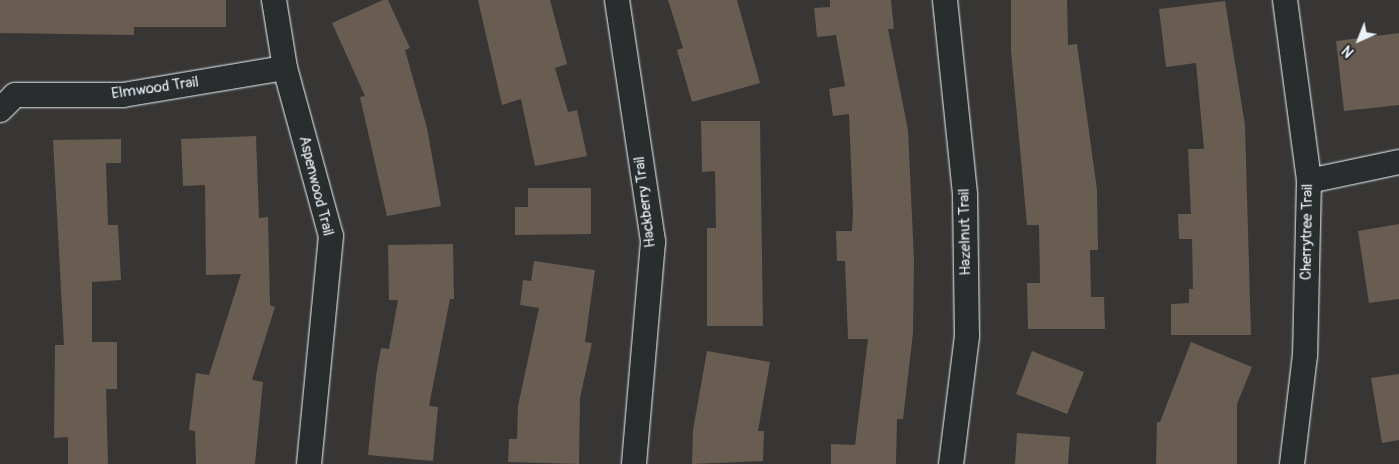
<!DOCTYPE html>
<style>
body{margin:0}
#map{position:relative;width:1399px;height:464px;overflow:hidden;background:#373635;font-family:Pangolin,sans-serif}
div>[style]{position:absolute}
.building>*{inset:0;background:#695c50}
.roads{filter:drop-shadow(0 0 1px #e8f1f8) drop-shadow(0 0 1px #e8f1f8)}
.minor>*{height:24px;margin:-12px;padding:0 12px;transform-origin:12px;border-radius:12px;background:#2a2d2e}
span{translate:-50% -50%;white-space:nowrap;text-align:center;line-height:1.15;-webkit-text-stroke:4px #2a2d2e;paint-order:stroke}
.street-label{font-size:15px;color:#e8f1f8}
.north{position:absolute;left:1334px;top:15px;width:50px;height:50px;-webkit-text-stroke:4px #2a2d2e;paint-order:stroke;rotate:224deg;font-size:14px;font-weight:700;line-height:20px;text-align:center;color:#e8f1f8}
.north::after{content:'';display:block;margin:auto;width:18px;height:22px;background:#e8f1f8;clip-path:polygon(50% 0,100% 100%,50% 72%,0 100%)}
</style>
<div id="map">
<div class="building">
<div style="clip-path:polygon(0 0,226px 0,226px 27px,134px 27px,134px 35px,0 33px)"></div>
<div style="clip-path:polygon(383px 0,388px 0,410px 48px,405px 50px,427px 128px,441px 206px,387px 216px,360px 97px,365px 96px,332px 23px)"></div>
<div style="clip-path:polygon(478px 0,550px 0,567px 64px,555px 68px,568px 112px,577px 110px,587px 156px,535px 166px,521px 99px,502px 105px)"></div>
<div style="clip-path:polygon(668px 0,737px 0,760px 83px,692px 102px,677px 50px,683px 48px)"></div>
<div style="clip-path:polygon(830px 0,891px 0,894px 29px,888px 29px,908px 130px,914px 260px,913px 333px,903px 419px,897px 419px,896px 464px,831px 464px,831px 444px,855px 445px,868px 339px,848px 339px,845px 261px,837px 261px,836px 231px,852px 231px,853px 213px,849px 114px,833px 116px,829px 89px,845px 86px,836px 35px,817px 37px,814px 8px,830px 7px)"></div>
<div style="clip-path:polygon(1011px 0,1067px 0,1068px 45px,1077px 44px,1097px 190px,1098px 250px,1090px 250px,1091px 297px,1104px 297px,1105px 329px,1028px 329px,1027px 283px,1040px 283px,1039px 225px,1027px 225px,1011px 51px)"></div>
<div style="clip-path:polygon(1225px 1px,1245px 125px,1251px 335px,1171px 335px,1171px 304px,1189px 303px,1189px 289px,1193px 289px,1192px 239px,1179px 239px,1178px 214px,1191px 214px,1188px 149px,1204px 149px,1196px 63px,1166px 67px,1159px 9px)"></div>
<div style="clip-path:polygon(1399px 33px,1399px 105px,1344px 111px,1336px 41px)"></div>
<div style="clip-path:polygon(701px 121px,760px 121px,763px 326px,707px 326px,707px 228px,716px 228px,715px 171px,702px 172px)"></div>
<div style="clip-path:polygon(256px 136px,259px 218px,268px 217px,270px 305px,275px 307px,252px 380px,263px 382px,255px 464px,196px 464px,195px 431px,189px 430px,196px 373px,209px 375px,241px 274px,206px 275px,205px 185px,183px 186px,181px 139px)"></div>
<div style="clip-path:polygon(121px 139px,121px 163px,106px 163px,108px 225px,118px 225px,121px 280px,92px 282px,92px 342px,117px 342px,117px 389px,106px 389px,108px 464px,68px 464px,68px 437px,54px 438px,55px 345px,64px 345px,53px 140px)"></div>
<div style="clip-path:polygon(528px 188px,591px 188px,591px 234px,515px 235px,515px 207px,528px 207px)"></div>
<div style="clip-path:polygon(1399px 224px,1399px 299px,1369px 303px,1358px 231px)"></div>
<div style="clip-path:polygon(453px 244px,454px 299px,450px 299px,429px 406px,438px 407px,433px 461px,368px 455px,376px 376px,381px 348px,389px 349px,398px 300px,389px 300px,388px 245px)"></div>
<div style="clip-path:polygon(534px 261px,595px 270px,585px 342px,592px 343px,580px 398px,579px 464px,508px 462px,509px 439px,517px 439px,518px 406px,539px 308px,520px 305px,523px 280px,531px 281px)"></div>
<div style="clip-path:polygon(1191px 342px,1252px 367px,1237px 404px,1237px 464px,1156px 464px,1157px 422px,1160px 422px)"></div>
<div style="clip-path:polygon(707px 351px,770px 362px,758px 431px,764px 431px,763px 461px,692px 464px,693px 430px)"></div>
<div style="clip-path:polygon(1032px 351px,1084px 372px,1067px 414px,1016px 394px)"></div>
<div style="clip-path:polygon(1399px 374px,1399px 440px,1382px 443px,1371px 378px)"></div>
<div style="clip-path:polygon(1017px 433px,1070px 437px,1068px 464px,1015px 464px)"></div>
</div>
<div class="roads">
<div class="minor">
<div style="left:274px;top:0;width:69px;rotate:80.8deg"></div>
<div style="left:285px;top:68px;width:174px;rotate:74.7deg"></div>
<div style="left:331px;top:236px;width:229px;rotate:95.5deg"></div>
<div style="left:617px;top:0;width:245px;rotate:81.5deg"></div>
<div style="left:653px;top:242px;width:223px;rotate:94.9deg"></div>
<div style="left:945px;top:0;width:196px;rotate:84.1deg"></div>
<div style="left:965px;top:195px;width:141px;rotate:89.2deg"></div>
<div style="left:967px;top:336px;width:129px;rotate:97.1deg"></div>
<div style="left:1285px;top:0;width:183px;rotate:82.4deg"></div>
<div style="left:1309px;top:181px;width:174px;rotate:91.3deg"></div>
<div style="left:1305px;top:355px;width:110px;rotate:96.8deg"></div>
<div style="left:0;top:110px;width:21px;rotate:-45deg"></div>
<div style="left:15px;top:95px;width:108px"></div>
<div style="left:123px;top:95px;width:164px;rotate:-9.5deg"></div>
<div style="left:1309px;top:181px;width:92px;rotate:-11.9deg"></div>
</div>
</div>
<div class="street-label">
<span style="left:155px;top:88px;rotate:-8deg">Elmwood Trail</span>
<span style="left:316px;top:186px;rotate:76deg">Aspenwood Trail</span>
<span style="left:645px;top:202px;rotate:-97deg">Hackberry Trail</span>
<span style="left:965px;top:232px;rotate:-91deg">Hazelnut Trail</span>
<span style="left:1307px;top:232px;rotate:-89deg">Cherrytree Trail</span>
</div>
<div class="north">N</div>
</div>
